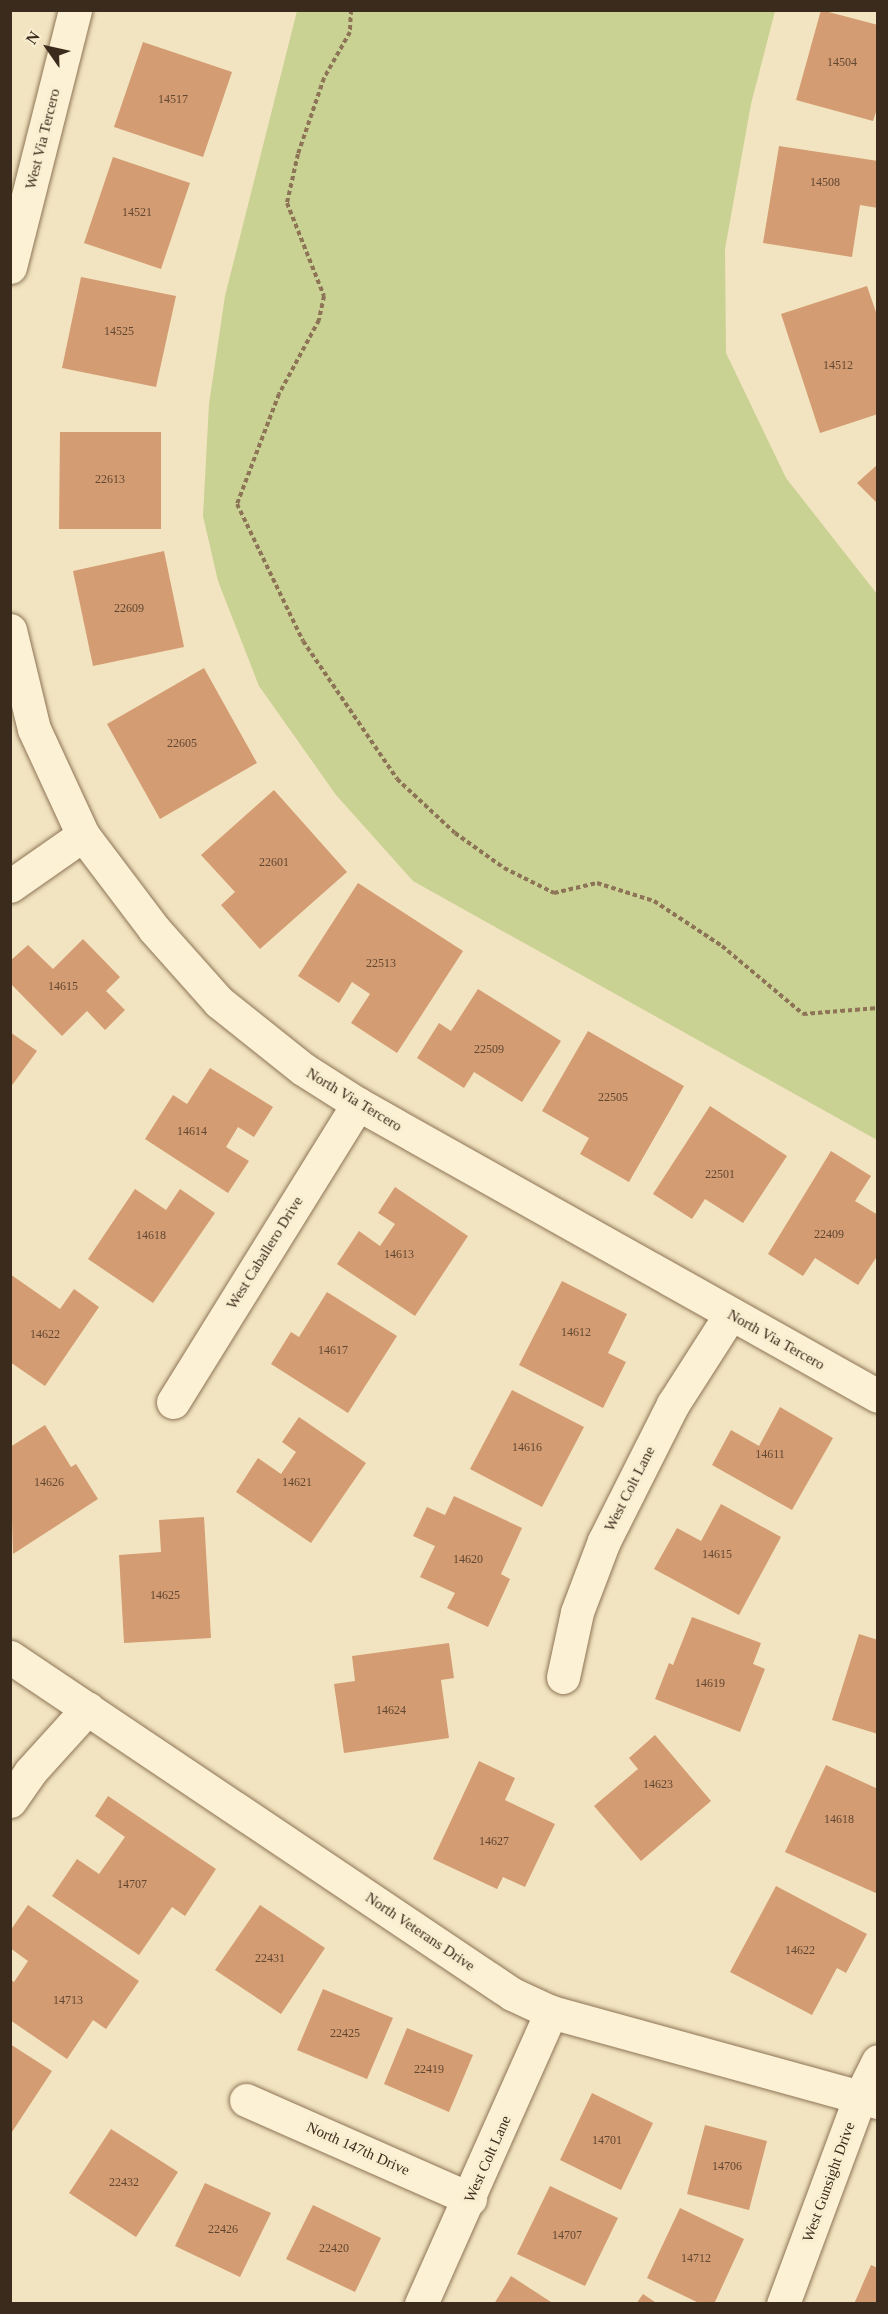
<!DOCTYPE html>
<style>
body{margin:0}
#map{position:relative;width:888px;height:2314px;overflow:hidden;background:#f2e4c0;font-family:"Times New Roman",serif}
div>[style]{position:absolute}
.green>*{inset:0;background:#c9d193}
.building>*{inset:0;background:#d49c72}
.path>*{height:4px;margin-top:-2px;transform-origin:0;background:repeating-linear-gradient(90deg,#8d7456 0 4.5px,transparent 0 7.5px)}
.roads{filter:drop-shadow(0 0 2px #8d7456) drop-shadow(0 0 2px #8d7456)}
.minor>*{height:33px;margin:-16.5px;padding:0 16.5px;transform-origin:16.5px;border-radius:16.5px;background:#fcf1d4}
span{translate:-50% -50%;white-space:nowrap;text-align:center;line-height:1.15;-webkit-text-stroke:6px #f9eed0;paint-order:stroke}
.number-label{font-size:12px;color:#614732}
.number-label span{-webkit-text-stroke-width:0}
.street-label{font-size:15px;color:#3b2b1c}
.frame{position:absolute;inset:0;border:12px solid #3b2b1c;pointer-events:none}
.north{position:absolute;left:18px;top:18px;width:60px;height:60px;-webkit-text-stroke:4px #f9eed0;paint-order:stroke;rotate:304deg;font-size:16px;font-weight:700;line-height:24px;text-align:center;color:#3b2b1c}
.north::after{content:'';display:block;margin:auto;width:21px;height:27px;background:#3b2b1c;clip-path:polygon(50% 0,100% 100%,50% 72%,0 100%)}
</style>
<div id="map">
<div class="green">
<div style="clip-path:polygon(297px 11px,775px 11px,751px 104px,725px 249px,726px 353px,786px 478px,877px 594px,877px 1140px,413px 881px,336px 795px,259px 686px,218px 581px,203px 516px,209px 404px,225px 296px)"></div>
</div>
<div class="building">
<div style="clip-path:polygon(821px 10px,878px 25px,878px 106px,873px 121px,796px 100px)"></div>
<div style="clip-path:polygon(143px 42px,232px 72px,203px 157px,114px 127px)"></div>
<div style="clip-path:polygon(779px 146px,878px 161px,878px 208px,860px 205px,852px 257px,763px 243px)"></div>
<div style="clip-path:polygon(113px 157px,190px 183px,161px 269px,84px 243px)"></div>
<div style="clip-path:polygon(81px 277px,176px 296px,156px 387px,62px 368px)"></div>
<div style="clip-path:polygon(867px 286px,878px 318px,878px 414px,820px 433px,781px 314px)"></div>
<div style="clip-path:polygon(60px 432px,161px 432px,161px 529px,59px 529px)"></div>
<div style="clip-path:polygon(878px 464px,878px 504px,857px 483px)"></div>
<div style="clip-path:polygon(164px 551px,184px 647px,93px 666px,73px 571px)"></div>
<div style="clip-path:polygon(204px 668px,257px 763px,160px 819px,107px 724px)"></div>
<div style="clip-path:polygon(274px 790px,347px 872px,260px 949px,221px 905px,235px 892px,201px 855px)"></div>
<div style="clip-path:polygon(358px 883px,463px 951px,397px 1053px,351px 1023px,370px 994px,352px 982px,339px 1003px,298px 976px)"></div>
<div style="clip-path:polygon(83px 939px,120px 977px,106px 991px,125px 1010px,105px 1030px,87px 1011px,62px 1036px,10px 983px,10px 961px,28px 945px,53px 969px)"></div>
<div style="clip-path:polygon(478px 989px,561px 1041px,522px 1102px,474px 1072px,464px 1088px,417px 1058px,439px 1023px,451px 1031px)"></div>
<div style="clip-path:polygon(588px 1031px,684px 1086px,629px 1182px,580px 1154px,589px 1138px,542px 1111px)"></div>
<div style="clip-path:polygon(10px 1032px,37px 1051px,10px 1088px)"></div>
<div style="clip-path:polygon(210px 1068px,273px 1107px,254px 1137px,238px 1127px,226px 1147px,249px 1161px,228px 1193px,145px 1139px,173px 1095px,187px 1104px)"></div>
<div style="clip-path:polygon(710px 1106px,787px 1156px,743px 1223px,705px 1199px,692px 1219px,653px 1194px)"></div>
<div style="clip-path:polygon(831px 1151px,871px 1176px,855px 1201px,878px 1215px,878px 1255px,858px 1285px,815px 1258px,803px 1276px,768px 1254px)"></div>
<div style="clip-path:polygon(395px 1187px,468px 1236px,415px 1316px,337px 1264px,359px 1231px,380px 1246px,395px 1224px,378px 1213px)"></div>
<div style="clip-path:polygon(135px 1189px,166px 1210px,180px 1189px,215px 1213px,153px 1303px,88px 1259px)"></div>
<div style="clip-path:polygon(10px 1274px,60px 1309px,74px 1289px,99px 1307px,45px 1386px,10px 1362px)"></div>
<div style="clip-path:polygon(562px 1281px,627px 1314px,608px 1353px,626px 1362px,603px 1408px,519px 1365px)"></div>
<div style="clip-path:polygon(327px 1292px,397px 1336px,348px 1413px,271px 1364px,291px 1332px,299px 1337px)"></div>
<div style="clip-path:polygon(512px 1390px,584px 1427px,542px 1507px,470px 1469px)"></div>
<div style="clip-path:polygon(780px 1407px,833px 1438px,792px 1510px,712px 1465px,731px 1430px,759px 1446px)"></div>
<div style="clip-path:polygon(299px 1417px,366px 1463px,311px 1543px,236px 1492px,258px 1458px,281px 1474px,296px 1452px,282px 1442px)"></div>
<div style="clip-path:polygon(45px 1425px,71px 1467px,76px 1464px,98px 1499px,13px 1554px,10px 1447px)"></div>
<div style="clip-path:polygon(454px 1496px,522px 1528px,501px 1574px,510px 1579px,488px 1627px,447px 1608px,455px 1593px,420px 1577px,435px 1546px,413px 1536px,427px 1507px,445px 1515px)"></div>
<div style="clip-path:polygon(721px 1504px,781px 1537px,739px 1615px,654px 1569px,677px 1528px,701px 1541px)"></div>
<div style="clip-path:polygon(204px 1517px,211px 1638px,124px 1643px,119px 1555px,161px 1552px,159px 1520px)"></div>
<div style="clip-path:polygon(692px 1617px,761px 1643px,753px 1664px,765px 1669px,740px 1732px,655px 1699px,669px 1663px,673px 1665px)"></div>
<div style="clip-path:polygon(859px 1634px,878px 1640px,878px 1734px,832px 1720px)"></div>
<div style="clip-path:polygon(449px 1643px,454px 1678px,441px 1680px,449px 1738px,344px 1753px,334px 1684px,355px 1681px,352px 1656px)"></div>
<div style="clip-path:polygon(655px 1735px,711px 1801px,641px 1861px,594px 1806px,638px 1769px,629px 1758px)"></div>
<div style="clip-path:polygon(479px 1761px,515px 1778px,505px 1800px,555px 1824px,525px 1887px,503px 1877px,497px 1889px,433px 1859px)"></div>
<div style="clip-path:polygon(826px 1765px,878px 1789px,878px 1894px,785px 1852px)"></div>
<div style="clip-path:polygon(108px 1796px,216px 1869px,185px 1916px,172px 1907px,139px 1955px,52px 1896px,77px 1859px,99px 1874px,125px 1837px,95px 1816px)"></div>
<div style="clip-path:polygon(776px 1886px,867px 1934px,846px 1973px,837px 1968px,812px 2015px,730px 1972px)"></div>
<div style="clip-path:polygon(28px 1905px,139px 1981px,106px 2029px,93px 2020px,67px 2059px,10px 2020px,10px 1979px,14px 1982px,28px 1961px,10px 1948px,10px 1931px)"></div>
<div style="clip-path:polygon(260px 1905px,325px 1948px,281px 2014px,215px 1970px)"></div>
<div style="clip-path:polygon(323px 1989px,393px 2018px,367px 2079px,297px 2050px)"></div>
<div style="clip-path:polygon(407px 2028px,473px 2055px,449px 2112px,384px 2084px)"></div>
<div style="clip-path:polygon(10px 2044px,52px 2071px,10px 2135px)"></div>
<div style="clip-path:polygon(592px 2093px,653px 2123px,621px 2190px,560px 2160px)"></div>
<div style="clip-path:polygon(705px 2125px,767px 2141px,749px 2210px,687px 2194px)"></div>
<div style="clip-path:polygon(111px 2129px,178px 2172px,136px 2237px,69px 2193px)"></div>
<div style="clip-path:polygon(205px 2183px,271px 2213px,240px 2277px,175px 2246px)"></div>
<div style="clip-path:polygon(550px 2186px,618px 2218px,585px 2286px,517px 2254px)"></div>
<div style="clip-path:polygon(313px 2205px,381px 2238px,355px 2292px,286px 2259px)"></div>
<div style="clip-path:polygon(680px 2208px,744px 2239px,714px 2304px,701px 2304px,647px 2278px)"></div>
<div style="clip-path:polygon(871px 2265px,878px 2268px,878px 2304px,854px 2304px)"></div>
<div style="clip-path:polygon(511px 2276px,554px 2304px,494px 2304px)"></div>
<div style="clip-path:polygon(643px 2294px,658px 2304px,636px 2304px)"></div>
</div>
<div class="path">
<div style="left:351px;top:10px;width:22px;rotate:93deg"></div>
<div style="left:350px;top:32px;width:53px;rotate:119.5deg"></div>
<div style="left:324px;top:78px;width:80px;rotate:108.9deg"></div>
<div style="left:298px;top:154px;width:50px;rotate:102.7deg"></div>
<div style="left:287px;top:203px;width:100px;rotate:68.3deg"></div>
<div style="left:324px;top:296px;width:25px;rotate:102deg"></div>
<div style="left:319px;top:320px;width:84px;rotate:118.4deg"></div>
<div style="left:279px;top:394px;width:118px;rotate:110.9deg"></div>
<div style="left:237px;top:504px;width:152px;rotate:64.3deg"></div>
<div style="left:303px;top:641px;width:167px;rotate:55.7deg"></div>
<div style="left:397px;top:779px;width:79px;rotate:43deg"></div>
<div style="left:455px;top:833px;width:60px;rotate:35.5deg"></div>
<div style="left:504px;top:868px;width:56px;rotate:26.6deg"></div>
<div style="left:554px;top:893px;width:44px;rotate:-13.1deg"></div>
<div style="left:597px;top:883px;width:60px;rotate:17.5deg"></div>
<div style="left:654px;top:901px;width:82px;rotate:33.5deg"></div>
<div style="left:722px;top:946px;width:106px;rotate:40deg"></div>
<div style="left:803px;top:1014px;width:75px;rotate:-4.6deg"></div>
</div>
<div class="roads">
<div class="minor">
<div style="left:10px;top:267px;width:265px;rotate:-75.8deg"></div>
<div style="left:10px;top:630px;width:102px;rotate:76.4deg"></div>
<div style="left:34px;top:729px;width:117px;rotate:65.2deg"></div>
<div style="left:83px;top:835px;width:118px;rotate:52.9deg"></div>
<div style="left:154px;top:929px;width:98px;rotate:48.3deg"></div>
<div style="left:219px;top:1002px;width:107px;rotate:38.6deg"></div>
<div style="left:303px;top:1069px;width:65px;rotate:32.5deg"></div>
<div style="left:358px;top:1104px;width:596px;rotate:29.32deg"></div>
<div style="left:10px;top:886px;width:89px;rotate:-34.9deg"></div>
<div style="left:173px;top:1402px;width:351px;rotate:-58.2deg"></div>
<div style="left:10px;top:1657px;width:605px;rotate:33.87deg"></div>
<div style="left:512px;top:1994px;width:43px;rotate:24.8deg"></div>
<div style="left:551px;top:2012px;width:339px;rotate:15.4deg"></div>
<div style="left:563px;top:1677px;width:66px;rotate:-77.8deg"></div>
<div style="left:577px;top:1612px;width:76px;rotate:-69.2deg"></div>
<div style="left:604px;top:1541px;width:153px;rotate:-63.3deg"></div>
<div style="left:673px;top:1404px;width:106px;rotate:-57.4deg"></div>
<div style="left:10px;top:1801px;width:35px;rotate:-55deg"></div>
<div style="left:30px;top:1772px;width:86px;rotate:-47.8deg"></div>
<div style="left:246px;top:2100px;width:245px;rotate:23.8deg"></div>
<div style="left:421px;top:2304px;width:320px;rotate:-66deg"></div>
<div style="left:783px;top:2304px;width:221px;rotate:-69.6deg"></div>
<div style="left:860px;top:2097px;width:40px;rotate:-63.4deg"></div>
</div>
</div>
<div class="number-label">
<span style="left:842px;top:63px">14504</span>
<span style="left:173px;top:100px">14517</span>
<span style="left:825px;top:183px">14508</span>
<span style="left:137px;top:213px">14521</span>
<span style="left:119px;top:332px">14525</span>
<span style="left:838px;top:366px">14512</span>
<span style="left:110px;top:480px">22613</span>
<span style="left:129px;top:609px">22609</span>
<span style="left:182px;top:744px">22605</span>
<span style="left:274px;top:863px">22601</span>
<span style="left:381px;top:964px">22513</span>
<span style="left:63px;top:987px">14615</span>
<span style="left:489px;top:1050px">22509</span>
<span style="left:613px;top:1098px">22505</span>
<span style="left:192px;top:1132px">14614</span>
<span style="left:720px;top:1175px">22501</span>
<span style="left:829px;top:1235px">22409</span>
<span style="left:151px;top:1236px">14618</span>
<span style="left:399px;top:1255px">14613</span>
<span style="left:576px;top:1333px">14612</span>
<span style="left:45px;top:1335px">14622</span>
<span style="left:333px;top:1351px">14617</span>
<span style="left:527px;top:1448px">14616</span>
<span style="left:770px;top:1455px">14611</span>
<span style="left:49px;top:1483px">14626</span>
<span style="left:297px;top:1483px">14621</span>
<span style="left:717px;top:1555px">14615</span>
<span style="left:468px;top:1560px">14620</span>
<span style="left:165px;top:1596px">14625</span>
<span style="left:710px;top:1684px">14619</span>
<span style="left:391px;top:1711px">14624</span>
<span style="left:658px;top:1785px">14623</span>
<span style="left:839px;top:1820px">14618</span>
<span style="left:494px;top:1842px">14627</span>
<span style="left:132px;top:1885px">14707</span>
<span style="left:800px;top:1951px">14622</span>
<span style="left:270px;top:1959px">22431</span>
<span style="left:68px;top:2001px">14713</span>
<span style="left:345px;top:2034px">22425</span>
<span style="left:429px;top:2070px">22419</span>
<span style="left:607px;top:2141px">14701</span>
<span style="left:727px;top:2167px">14706</span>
<span style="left:124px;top:2183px">22432</span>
<span style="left:223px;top:2230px">22426</span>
<span style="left:567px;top:2236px">14707</span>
<span style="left:334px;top:2249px">22420</span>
<span style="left:696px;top:2259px">14712</span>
</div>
<div class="street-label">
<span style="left:43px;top:139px;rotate:-76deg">West Via Tercero</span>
<span style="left:354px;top:1100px;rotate:31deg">North Via Tercero</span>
<span style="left:265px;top:1253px;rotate:-58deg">West Caballero Drive</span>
<span style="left:776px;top:1340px;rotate:29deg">North Via Tercero</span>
<span style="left:630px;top:1489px;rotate:-63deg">West Colt Lane</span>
<span style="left:420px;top:1932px;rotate:34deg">North Veterans Drive</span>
<span style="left:358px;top:2149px;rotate:24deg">North 147th Drive</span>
<span style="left:488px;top:2159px;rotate:-66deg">West Colt Lane</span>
<span style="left:829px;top:2182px;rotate:-70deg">West Gunsight Drive</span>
</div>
<div class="frame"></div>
<div class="north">N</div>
</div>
